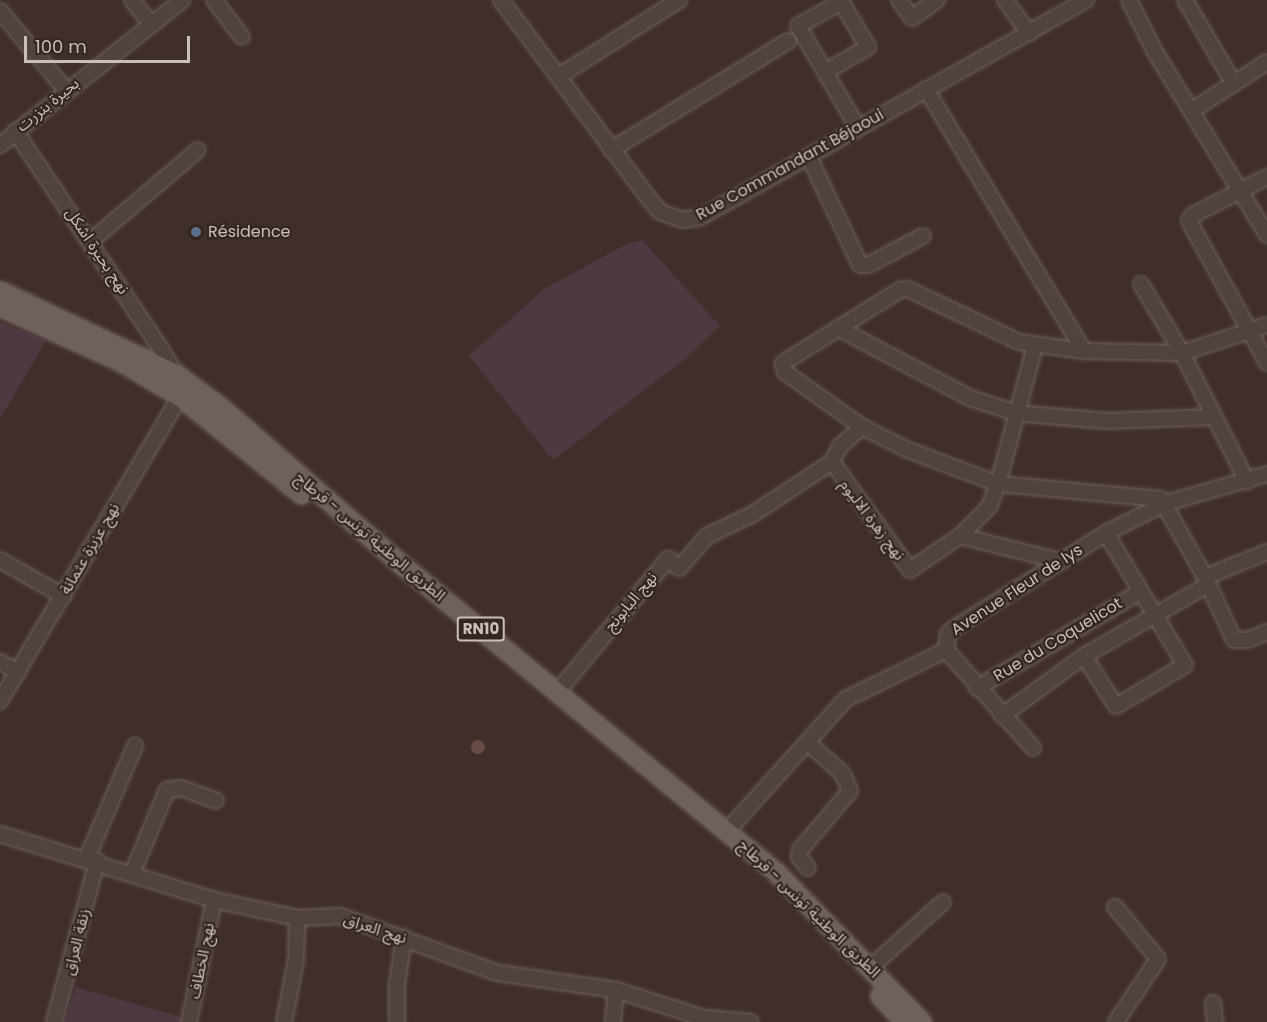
<!DOCTYPE html>
<meta charset="utf-8">
<style>
body{margin:0}
#map{position:relative;width:1267px;height:1022px;overflow:hidden;background:#402e2a;font-family:Poppins,"Noto Sans Arabic",sans-serif}
div>[style]{position:absolute}
.green>*{inset:0;background:#4e3841}
.water>*{inset:0;background:#684b44}
.round{border-radius:50%}
.roads{filter:drop-shadow(0 0 2px #6d5f5c) drop-shadow(0 0 2px #6d5f5c)}
.minor>*{height:14px;margin:-7px;padding:0 7px;transform-origin:7px;border-radius:7px;background:#50423e}
.major>*{height:18px;margin:-9px;padding:0 9px;transform-origin:9px;border-radius:9px;background:#6f605c}
.dots>*{width:16px;height:16px;translate:-50% -50%;box-sizing:border-box;border:3px solid #352622;border-radius:50%}
span{translate:-50% -50%;white-space:nowrap;text-align:center;line-height:1.15;-webkit-text-stroke:4.5px #352622;paint-order:stroke}
.shield-label span{padding:2px 4px;background:#352622;border:2px solid;border-radius:4px;-webkit-text-stroke-width:0}
.shield-label{font-size:15px;color:#cabebb;font-weight:700}
.street-label{font-size:16px;color:#cabebb}
.poi-label{font-size:16px;color:#cabebb}
.left{translate:0 -50%;text-align:left}
.scale{position:absolute;left:24px;top:36px;width:166px;height:27px;box-sizing:border-box;border:3px solid #cabebb;border-top:0;padding-left:8px;font-size:18px;line-height:21px;white-space:nowrap;color:#cabebb;-webkit-text-stroke:4px #352622;paint-order:stroke}
</style>
<div id="map">
<div class="green">
<div style="clip-path:polygon(642px 240px,720px 326px,684px 360px,553px 460px,469px 356px,544px 289px,626px 244px)"></div>
<div style="clip-path:polygon(0 322px,46px 341px,0 419px)"></div>
<div style="clip-path:polygon(76px 987px,185px 1018px,184px 1022px,64px 1022px)"></div>
</div>
<div class="water">
<div class="round" style="left:471px;top:740px;width:14px;height:14px"></div>
</div>
<div class="roads">
<div class="minor">
<div style="left:132px;top:0;width:31px;rotate:52deg"></div>
<div style="left:214px;top:0;width:46px;rotate:52.9deg"></div>
<div style="left:501px;top:0;width:246px;rotate:53.3deg"></div>
<div style="left:648px;top:197px;width:19px;rotate:51deg"></div>
<div style="left:660px;top:212px;width:24px;rotate:19deg"></div>
<div style="left:683px;top:220px;width:18px;rotate:-9deg"></div>
<div style="left:701px;top:217px;width:442px;rotate:-29.4deg"></div>
<div style="left:899px;top:0;width:22px;rotate:54deg"></div>
<div style="left:912px;top:18px;width:31px;rotate:-36deg"></div>
<div style="left:1005px;top:0;width:41px;rotate:54deg"></div>
<div style="left:1129px;top:0;width:58px;rotate:63.4deg"></div>
<div style="left:1155px;top:52px;width:215px;rotate:58.5deg"></div>
<div style="left:1185px;top:0;width:97px;rotate:59.7deg"></div>
<div style="left:841px;top:2px;width:49px;rotate:150.8deg"></div>
<div style="left:798px;top:26px;width:118px;rotate:59.5deg"></div>
<div style="left:0;top:11px;width:103px;rotate:50.1deg"></div>
<div style="left:825px;top:72px;width:50px;rotate:-30.2deg"></div>
<div style="left:868px;top:47px;width:55px;rotate:-120.8deg"></div>
<div style="left:559px;top:76px;width:142px;rotate:-32.3deg"></div>
<div style="left:926px;top:89px;width:306px;rotate:58.9deg"></div>
<div style="left:1191px;top:111px;width:90px;rotate:-32.8deg"></div>
<div style="left:0;top:145px;width:233px;rotate:-38.5deg"></div>
<div style="left:611px;top:150px;width:208px;rotate:-31.6deg"></div>
<div style="left:809px;top:157px;width:119px;rotate:64.7deg"></div>
<div style="left:860px;top:265px;width:8px"></div>
<div style="left:868px;top:265px;width:62px;rotate:-27.8deg"></div>
<div style="left:1267px;top:177px;width:83px;rotate:152.8deg"></div>
<div style="left:1193px;top:215px;width:7px;rotate:124deg"></div>
<div style="left:1189px;top:221px;width:162px;rotate:61.2deg"></div>
<div style="left:91px;top:241px;width:140px;rotate:-40.4deg"></div>
<div style="left:1141px;top:284px;width:80px;rotate:59.3deg"></div>
<div style="left:1182px;top:353px;width:144px;rotate:63.1deg"></div>
<div style="left:838px;top:328px;width:149px;rotate:27.9deg"></div>
<div style="left:970px;top:398px;width:48px;rotate:18.1deg"></div>
<div style="left:1016px;top:413px;width:91px;rotate:5deg"></div>
<div style="left:1107px;top:421px;width:107px;rotate:-2.1deg"></div>
<div style="left:862px;top:427px;width:29px;rotate:139deg"></div>
<div style="left:840px;top:446px;width:18px;rotate:117deg"></div>
<div style="left:832px;top:462px;width:133px;rotate:54.2deg"></div>
<div style="left:910px;top:570px;width:60px;rotate:-34.2deg"></div>
<div style="left:960px;top:536px;width:103px;rotate:14deg"></div>
<div style="left:960px;top:536px;width:41px;rotate:-45deg"></div>
<div style="left:989px;top:507px;width:25px;rotate:-69deg"></div>
<div style="left:998px;top:484px;width:143px;rotate:-75deg"></div>
<div style="left:1267px;top:552px;width:67px;rotate:158deg"></div>
<div style="left:1205px;top:577px;width:69px;rotate:65.3deg"></div>
<div style="left:1234px;top:640px;width:13px"></div>
<div style="left:1247px;top:640px;width:22px;rotate:-22deg"></div>
<div style="left:0;top:560px;width:73px;rotate:29.7deg"></div>
<div style="left:1205px;top:577px;width:90px;rotate:-119.4deg"></div>
<div style="left:1161px;top:499px;width:164px;rotate:-174.7deg"></div>
<div style="left:998px;top:484px;width:98px;rotate:-159.2deg"></div>
<div style="left:906px;top:449px;width:49px;rotate:-153.4deg"></div>
<div style="left:862px;top:427px;width:95px;rotate:-144.5deg"></div>
<div style="left:785px;top:372px;width:9px;rotate:-103deg"></div>
<div style="left:783px;top:363px;width:138px;rotate:-32deg"></div>
<div style="left:900px;top:290px;width:8px;rotate:-7deg"></div>
<div style="left:908px;top:289px;width:123px;rotate:25.5deg"></div>
<div style="left:1019px;top:342px;width:66px;rotate:7.9deg"></div>
<div style="left:1084px;top:351px;width:98px;rotate:1.2deg"></div>
<div style="left:1182px;top:353px;width:89px;rotate:-18.2deg"></div>
<div style="left:946px;top:650px;width:131px;rotate:48.4deg"></div>
<div style="left:1084px;top:656px;width:144px;rotate:-29.9deg"></div>
<div style="left:0;top:662px;width:21px;rotate:29deg"></div>
<div style="left:977px;top:688px;width:187px;rotate:-30.5deg"></div>
<div style="left:558px;top:691px;width:172px;rotate:-50.2deg"></div>
<div style="left:668px;top:559px;width:14px;rotate:39deg"></div>
<div style="left:679px;top:568px;width:43px;rotate:-48.8deg"></div>
<div style="left:707px;top:536px;width:51px;rotate:-25.6deg"></div>
<div style="left:753px;top:514px;width:95px;rotate:-33.4deg"></div>
<div style="left:0;top:701px;width:353px;rotate:-59.4deg"></div>
<div style="left:180px;top:397px;width:23px;rotate:-100deg"></div>
<div style="left:176px;top:374px;width:29px;rotate:-121deg"></div>
<div style="left:161px;top:349px;width:262px;rotate:-123.8deg"></div>
<div style="left:1002px;top:716px;width:102px;rotate:-36.2deg"></div>
<div style="left:1084px;top:656px;width:59px;rotate:57.4deg"></div>
<div style="left:1116px;top:706px;width:80px;rotate:-30.7deg"></div>
<div style="left:1185px;top:665px;width:154px;rotate:-120.9deg"></div>
<div style="left:807px;top:742px;width:48px;rotate:41.6deg"></div>
<div style="left:843px;top:774px;width:18px;rotate:68deg"></div>
<div style="left:850px;top:791px;width:77px;rotate:130.3deg"></div>
<div style="left:800px;top:850px;width:7px;rotate:98deg"></div>
<div style="left:799px;top:857px;width:14px;rotate:51deg"></div>
<div style="left:727px;top:831px;width:178px;rotate:-48deg"></div>
<div style="left:846px;top:699px;width:111px;rotate:-26.1deg"></div>
<div style="left:946px;top:650px;width:16px;rotate:-83deg"></div>
<div style="left:948px;top:634px;width:7px;rotate:-45deg"></div>
<div style="left:953px;top:629px;width:181px;rotate:-32.1deg"></div>
<div style="left:1106px;top:533px;width:67px;rotate:-26.6deg"></div>
<div style="left:1166px;top:503px;width:105px;rotate:-16deg"></div>
<div style="left:0;top:834px;width:224px;rotate:17.1deg"></div>
<div style="left:214px;top:900px;width:85px;rotate:12.2deg"></div>
<div style="left:297px;top:918px;width:44px;rotate:-2.6deg"></div>
<div style="left:341px;top:916px;width:167px;rotate:20deg"></div>
<div style="left:498px;top:973px;width:119px;rotate:8.2deg"></div>
<div style="left:616px;top:990px;width:92px;rotate:17.7deg"></div>
<div style="left:704px;top:1018px;width:47px;rotate:4.9deg"></div>
<div style="left:87px;top:858px;width:122px;rotate:-66.8deg"></div>
<div style="left:133px;top:872px;width:89px;rotate:-67.5deg"></div>
<div style="left:167px;top:790px;width:14px;rotate:-8deg"></div>
<div style="left:181px;top:788px;width:37px;rotate:20deg"></div>
<div style="left:1115px;top:907px;width:67px;rotate:50.4deg"></div>
<div style="left:1158px;top:959px;width:76px;rotate:123.7deg"></div>
<div style="left:870px;top:968px;width:98px;rotate:-42.1deg"></div>
<div style="left:1213px;top:1003px;width:19px;rotate:84deg"></div>
<div style="left:54px;top:1022px;width:167px;rotate:-75deg"></div>
<div style="left:189px;top:1022px;width:125px;rotate:-78.4deg"></div>
<div style="left:284px;top:1022px;width:63px;rotate:-79deg"></div>
<div style="left:296px;top:960px;width:42px;rotate:-88.6deg"></div>
<div style="left:397px;top:1022px;width:38px;rotate:-90deg"></div>
<div style="left:397px;top:984px;width:47px;rotate:-81.3deg"></div>
<div style="left:613px;top:1022px;width:32px;rotate:-85deg"></div>
</div>
<div class="major">
<div style="left:0;top:291px;width:195px;rotate:25.2deg"></div>
<div style="left:176px;top:374px;width:57px;rotate:36.5deg"></div>
<div style="left:222px;top:408px;width:239px;rotate:41.1deg"></div>
<div style="left:402px;top:565px;width:485px;rotate:39.4deg"></div>
<div style="left:777px;top:873px;width:208px;rotate:45.8deg"></div>
<div style="left:0;top:307px;width:133px;rotate:24.4deg"></div>
<div style="left:121px;top:362px;width:69px;rotate:30.7deg"></div>
<div style="left:180px;top:397px;width:156px;rotate:38.8deg"></div>
<div style="left:880px;top:996px;width:35px;rotate:47deg"></div>
</div>
</div>
<div class="dots">
<div style="left:196px;top:232px;background:#5c6f8a"></div>
</div>
<div class="shield-label">
<span style="left:481px;top:629px">RN10</span>
</div>
<div class="street-label">
<span style="left:48px;top:105px;rotate:-39deg">بحيرة بنزرت</span>
<span style="left:790px;top:165px;rotate:-29deg">Rue Commandant Béjaoui</span>
<span style="left:97px;top:251px;rotate:56deg">نهج بحيرة اشكل</span>
<span style="left:872px;top:520px;rotate:53deg">نهج زهرة الاليوم</span>
<span style="left:370px;top:537px;rotate:40deg">الطريق الوطنية تونس - قرطاج</span>
<span style="left:90px;top:549px;rotate:-60deg">نهج عزيزة عثمانة</span>
<span style="left:1017px;top:590px;rotate:-33deg">Avenue Fleur de lys</span>
<span style="left:631px;top:602px;rotate:-50deg">نهج البابونج</span>
<span style="left:1058px;top:640px;rotate:-31deg">Rue du Coquelicot</span>
<span style="left:809px;top:909px;rotate:44deg">الطريق الوطنية تونس - قرطاج</span>
<span style="left:375px;top:929px;rotate:18deg">نهج العراق</span>
<span style="left:77px;top:942px;rotate:-76deg">زنقة العراق</span>
<span style="left:202px;top:961px;rotate:-79deg">نهج الخطاف</span>
</div>
<div class="poi-label">
<span class="left" style="left:208px;top:232px">Résidence</span>
</div>
<div class="scale">100 m</div>
</div>
